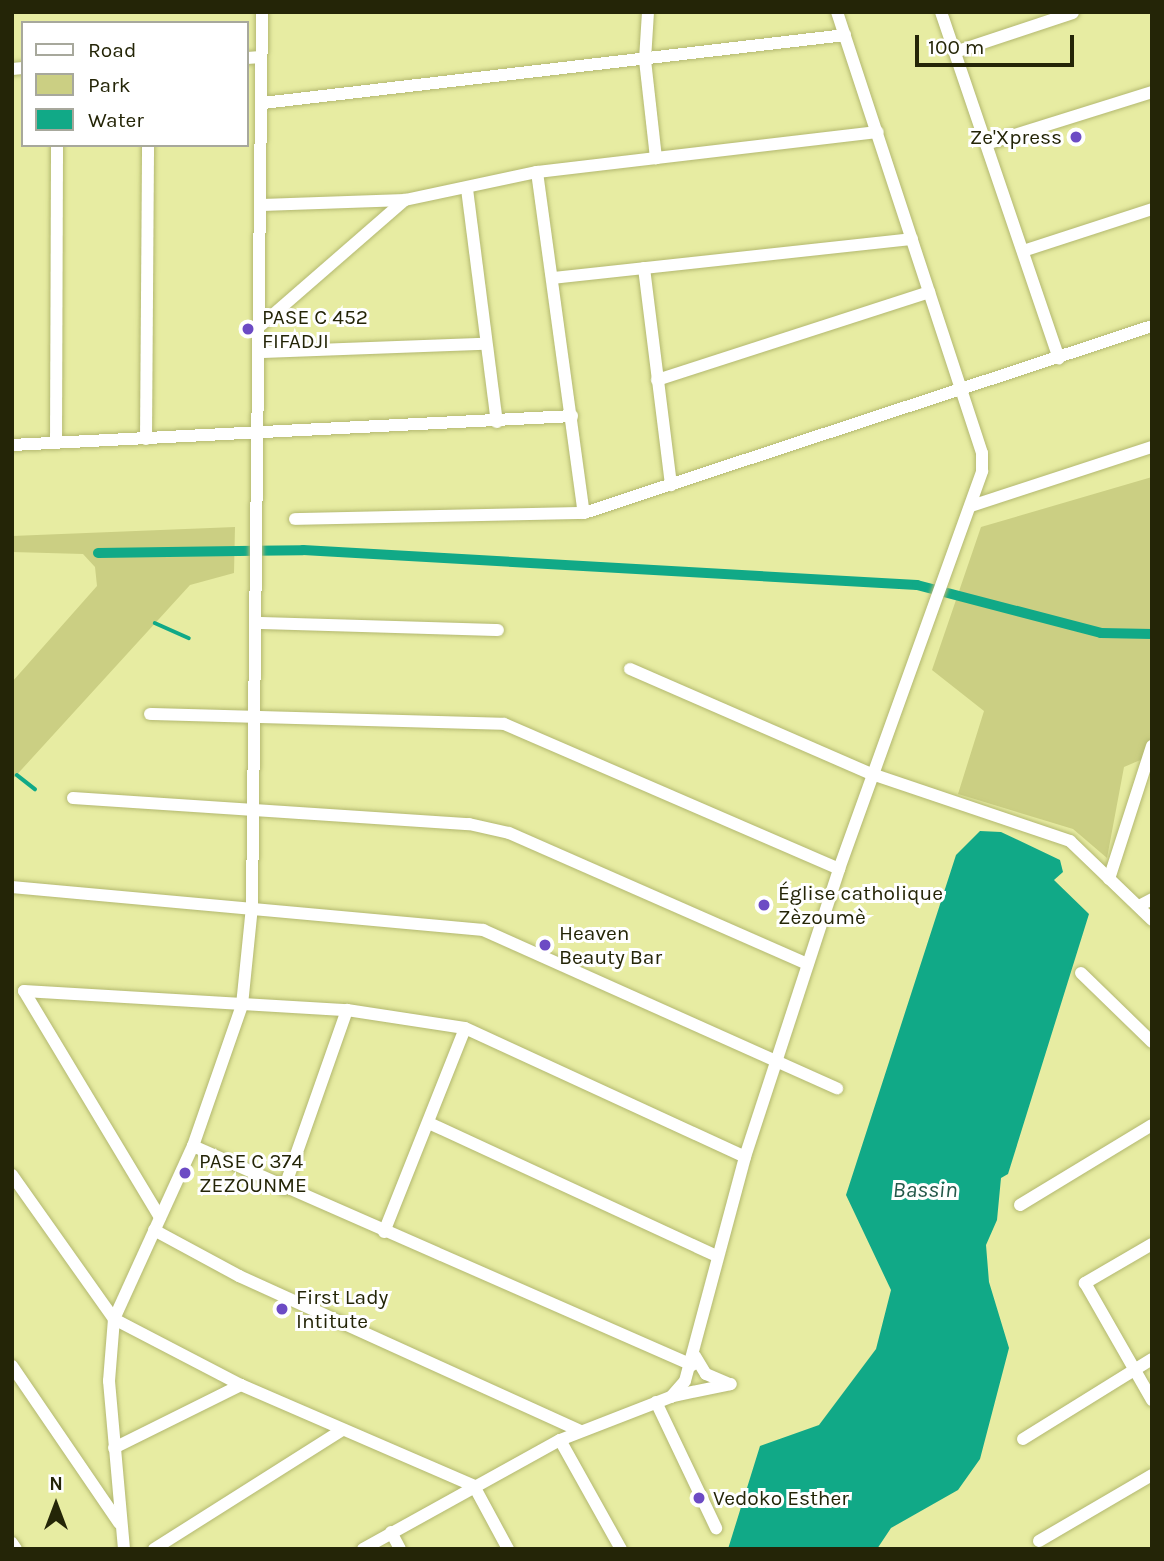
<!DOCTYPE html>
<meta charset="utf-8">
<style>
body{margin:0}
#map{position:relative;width:1164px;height:1561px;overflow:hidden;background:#e7eca2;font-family:Karla,sans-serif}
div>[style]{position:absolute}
.green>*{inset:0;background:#cbcf83}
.water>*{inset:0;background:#11a987}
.stream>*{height:3.5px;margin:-1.75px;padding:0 1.75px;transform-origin:1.75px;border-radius:1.75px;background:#11a987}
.canal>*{height:10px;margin:-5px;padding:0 5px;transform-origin:5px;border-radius:5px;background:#11a987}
.roads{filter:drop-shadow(0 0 2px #b3b870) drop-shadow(0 0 2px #b3b870)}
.minor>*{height:12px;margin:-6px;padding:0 6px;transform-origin:6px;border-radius:6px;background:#fff}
.dots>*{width:19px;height:19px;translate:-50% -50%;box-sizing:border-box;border:4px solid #fff;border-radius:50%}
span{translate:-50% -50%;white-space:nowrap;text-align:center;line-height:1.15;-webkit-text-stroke:6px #fff;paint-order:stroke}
.poi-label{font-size:21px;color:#242507}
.right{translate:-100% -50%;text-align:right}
.left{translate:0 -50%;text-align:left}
.water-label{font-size:23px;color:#25594a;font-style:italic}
.frame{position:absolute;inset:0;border:14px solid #242507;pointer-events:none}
.legend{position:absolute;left:21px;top:21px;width:228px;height:126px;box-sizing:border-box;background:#fff;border:2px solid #a7a89c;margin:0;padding:9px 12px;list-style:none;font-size:21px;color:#242507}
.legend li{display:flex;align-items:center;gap:14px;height:35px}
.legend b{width:35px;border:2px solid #a7a89c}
.north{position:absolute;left:21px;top:1470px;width:70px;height:70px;-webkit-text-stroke:5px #fff;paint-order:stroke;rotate:0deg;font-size:19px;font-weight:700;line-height:28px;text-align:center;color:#242507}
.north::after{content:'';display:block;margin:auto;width:24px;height:32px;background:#242507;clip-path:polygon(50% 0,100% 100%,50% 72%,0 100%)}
.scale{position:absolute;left:915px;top:35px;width:159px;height:32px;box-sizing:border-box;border:4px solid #242507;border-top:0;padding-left:9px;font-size:21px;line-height:24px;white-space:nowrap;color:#242507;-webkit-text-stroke:5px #fff;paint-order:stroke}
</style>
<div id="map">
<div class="green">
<div style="clip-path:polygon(1152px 477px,1152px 755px,1124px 767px,1107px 858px,1073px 829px,958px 794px,984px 711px,932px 670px,981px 527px)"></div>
<div style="clip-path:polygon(235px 527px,234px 573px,190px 585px,12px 780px,12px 682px,97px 586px,95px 567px,83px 554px,12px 552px,12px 536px)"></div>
</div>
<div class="water">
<div style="clip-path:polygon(980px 831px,1001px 832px,1060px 860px,1063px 872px,1054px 880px,1089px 914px,1008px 1174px,1001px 1178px,997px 1220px,986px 1245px,989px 1282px,1009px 1348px,980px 1459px,958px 1490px,891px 1528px,877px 1549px,728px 1549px,760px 1446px,819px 1425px,876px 1349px,891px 1290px,846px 1195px,956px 855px)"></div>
</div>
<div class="stream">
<div style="left:155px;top:623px;width:37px;rotate:24deg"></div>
<div style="left:17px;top:775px;width:23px;rotate:38deg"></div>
</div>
<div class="canal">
<div style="left:98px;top:553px;width:205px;rotate:-0.8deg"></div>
<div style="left:303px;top:550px;width:615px;rotate:3.26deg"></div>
<div style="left:917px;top:585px;width:190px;rotate:14.6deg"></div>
<div style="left:1101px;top:633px;width:51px;rotate:1.1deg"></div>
</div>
<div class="roads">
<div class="minor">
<div style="left:648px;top:12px;width:48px;rotate:93.6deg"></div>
<div style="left:645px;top:60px;width:99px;rotate:83.6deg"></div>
<div style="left:941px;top:12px;width:366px;rotate:71.2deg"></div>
<div style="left:955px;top:52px;width:124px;rotate:-18.3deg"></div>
<div style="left:247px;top:58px;width:14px;rotate:-4deg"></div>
<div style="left:12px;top:69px;width:11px;rotate:-5deg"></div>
<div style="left:263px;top:103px;width:586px;rotate:-6.66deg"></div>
<div style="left:986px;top:144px;width:174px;rotate:-17.4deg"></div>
<div style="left:537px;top:172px;width:344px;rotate:82.2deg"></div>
<div style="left:467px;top:189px;width:235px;rotate:82.7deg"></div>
<div style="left:262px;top:205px;width:143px;rotate:-2deg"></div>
<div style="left:405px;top:200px;width:135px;rotate:-12deg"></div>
<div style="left:537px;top:172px;width:343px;rotate:-6.7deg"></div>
<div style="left:1023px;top:251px;width:136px;rotate:-18deg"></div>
<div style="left:644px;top:268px;width:219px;rotate:82.9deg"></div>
<div style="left:553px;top:278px;width:361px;rotate:-6.2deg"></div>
<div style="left:261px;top:325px;width:191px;rotate:-41deg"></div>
<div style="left:262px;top:352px;width:223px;rotate:-2.1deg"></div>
<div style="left:657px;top:380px;width:286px;rotate:-17.9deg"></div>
<div style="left:146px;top:439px;width:294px;rotate:-89.6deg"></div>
<div style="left:56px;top:442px;width:297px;rotate:-89.8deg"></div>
<div style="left:12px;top:445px;width:561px;rotate:-2.96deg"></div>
<div style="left:971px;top:506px;width:190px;rotate:-18.1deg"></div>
<div style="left:295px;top:519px;width:289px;rotate:-1.2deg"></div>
<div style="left:584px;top:513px;width:598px;rotate:-18.22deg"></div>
<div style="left:259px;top:623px;width:239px;rotate:1.7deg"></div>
<div style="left:630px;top:669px;width:264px;rotate:23.5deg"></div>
<div style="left:872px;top:774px;width:209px;rotate:18.7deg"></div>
<div style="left:1070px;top:841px;width:114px;rotate:43.9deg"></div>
<div style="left:150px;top:714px;width:354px;rotate:1.6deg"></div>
<div style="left:504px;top:724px;width:365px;rotate:23.4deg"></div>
<div style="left:73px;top:798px;width:397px;rotate:3.8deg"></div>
<div style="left:469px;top:824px;width:41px;rotate:12.7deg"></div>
<div style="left:509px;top:833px;width:326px;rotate:23.7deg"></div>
<div style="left:1109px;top:879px;width:140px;rotate:-72.1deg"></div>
<div style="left:12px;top:887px;width:473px;rotate:5.2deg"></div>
<div style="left:483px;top:930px;width:388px;rotate:24.1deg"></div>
<div style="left:1139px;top:906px;width:15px;rotate:-28deg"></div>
<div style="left:1081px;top:973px;width:99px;rotate:44.2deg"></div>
<div style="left:24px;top:991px;width:324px;rotate:3.4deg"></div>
<div style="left:347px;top:1010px;width:119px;rotate:8.7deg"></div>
<div style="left:465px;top:1028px;width:308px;rotate:24.7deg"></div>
<div style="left:24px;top:991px;width:264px;rotate:59deg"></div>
<div style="left:431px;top:1124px;width:315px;rotate:24.8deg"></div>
<div style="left:193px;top:1146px;width:545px;rotate:23.7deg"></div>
<div style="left:12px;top:1175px;width:176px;rotate:54.7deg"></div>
<div style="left:114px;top:1319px;width:143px;rotate:27.5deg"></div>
<div style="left:241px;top:1385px;width:254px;rotate:23.4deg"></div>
<div style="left:474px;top:1486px;width:72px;rotate:61.6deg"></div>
<div style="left:284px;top:1189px;width:190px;rotate:-70.6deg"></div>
<div style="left:1020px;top:1205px;width:154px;rotate:-31.2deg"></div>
<div style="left:154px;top:1230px;width:97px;rotate:28.4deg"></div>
<div style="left:239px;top:1276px;width:375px;rotate:24.4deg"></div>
<div style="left:384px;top:1232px;width:219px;rotate:-68.3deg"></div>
<div style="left:1152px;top:1244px;width:78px;rotate:149.8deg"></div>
<div style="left:1085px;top:1283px;width:135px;rotate:60.2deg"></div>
<div style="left:695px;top:1356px;width:21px;rotate:59deg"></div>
<div style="left:706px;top:1374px;width:26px;rotate:23deg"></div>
<div style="left:12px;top:1366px;width:190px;rotate:55.7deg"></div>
<div style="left:673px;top:1396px;width:59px;rotate:-11.7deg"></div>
<div style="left:656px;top:1402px;width:140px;rotate:64.5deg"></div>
<div style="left:1023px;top:1439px;width:152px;rotate:-31.8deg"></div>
<div style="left:560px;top:1440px;width:125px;rotate:60.8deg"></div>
<div style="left:114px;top:1448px;width:142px;rotate:-26.4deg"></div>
<div style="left:391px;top:1532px;width:19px;rotate:62deg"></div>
<div style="left:1039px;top:1541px;width:131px;rotate:-30.3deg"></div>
<div style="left:12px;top:1543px;width:7px;rotate:56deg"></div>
<div style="left:124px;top:1549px;width:169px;rotate:-95.1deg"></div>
<div style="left:109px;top:1381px;width:62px;rotate:-85.4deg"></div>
<div style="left:114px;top:1319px;width:190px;rotate:-65.5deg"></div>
<div style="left:193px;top:1146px;width:149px;rotate:-70.8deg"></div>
<div style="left:242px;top:1005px;width:100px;rotate:-84.2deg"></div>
<div style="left:252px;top:906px;width:894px;rotate:-89.36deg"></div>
<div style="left:154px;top:1549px;width:221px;rotate:-32.3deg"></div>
<div style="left:363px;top:1549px;width:225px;rotate:-29deg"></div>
<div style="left:560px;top:1440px;width:119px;rotate:-21.2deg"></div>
<div style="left:671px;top:1397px;width:21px;rotate:-49deg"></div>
<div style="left:685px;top:1381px;width:232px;rotate:-75deg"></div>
<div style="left:745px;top:1157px;width:303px;rotate:-71.9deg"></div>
<div style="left:839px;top:869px;width:423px;rotate:-70.2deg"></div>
<div style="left:982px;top:471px;width:18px;rotate:-90deg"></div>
<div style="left:982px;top:453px;width:464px;rotate:-108.2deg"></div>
</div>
</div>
<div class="dots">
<div style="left:1076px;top:137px;background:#6c4bc4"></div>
<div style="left:248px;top:329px;background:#6c4bc4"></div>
<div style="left:764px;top:905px;background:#6c4bc4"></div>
<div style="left:545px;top:945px;background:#6c4bc4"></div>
<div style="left:185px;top:1173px;background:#6c4bc4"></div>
<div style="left:282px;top:1309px;background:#6c4bc4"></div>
<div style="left:699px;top:1498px;background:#6c4bc4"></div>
</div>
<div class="poi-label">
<span class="right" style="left:1062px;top:137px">Ze'Xpress</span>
<span class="left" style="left:262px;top:329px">PASE C 452<br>FIFADJI</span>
<span class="left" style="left:778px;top:905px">Église catholique<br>Zèzoumè</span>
<span class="left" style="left:559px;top:945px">Heaven<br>Beauty Bar</span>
<span class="left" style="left:199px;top:1173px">PASE C 374<br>ZEZOUNME</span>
<span class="left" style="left:296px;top:1309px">First Lady<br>Intitute</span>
<span class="left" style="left:713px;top:1498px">Vedoko Esther</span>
</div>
<div class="water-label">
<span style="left:925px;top:1190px">Bassin</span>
</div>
<div class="frame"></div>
<ul class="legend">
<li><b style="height:9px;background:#fff"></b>Road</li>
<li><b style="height:19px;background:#cbcf83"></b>Park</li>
<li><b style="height:19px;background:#11a987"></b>Water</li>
</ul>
<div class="north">N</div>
<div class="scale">100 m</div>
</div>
